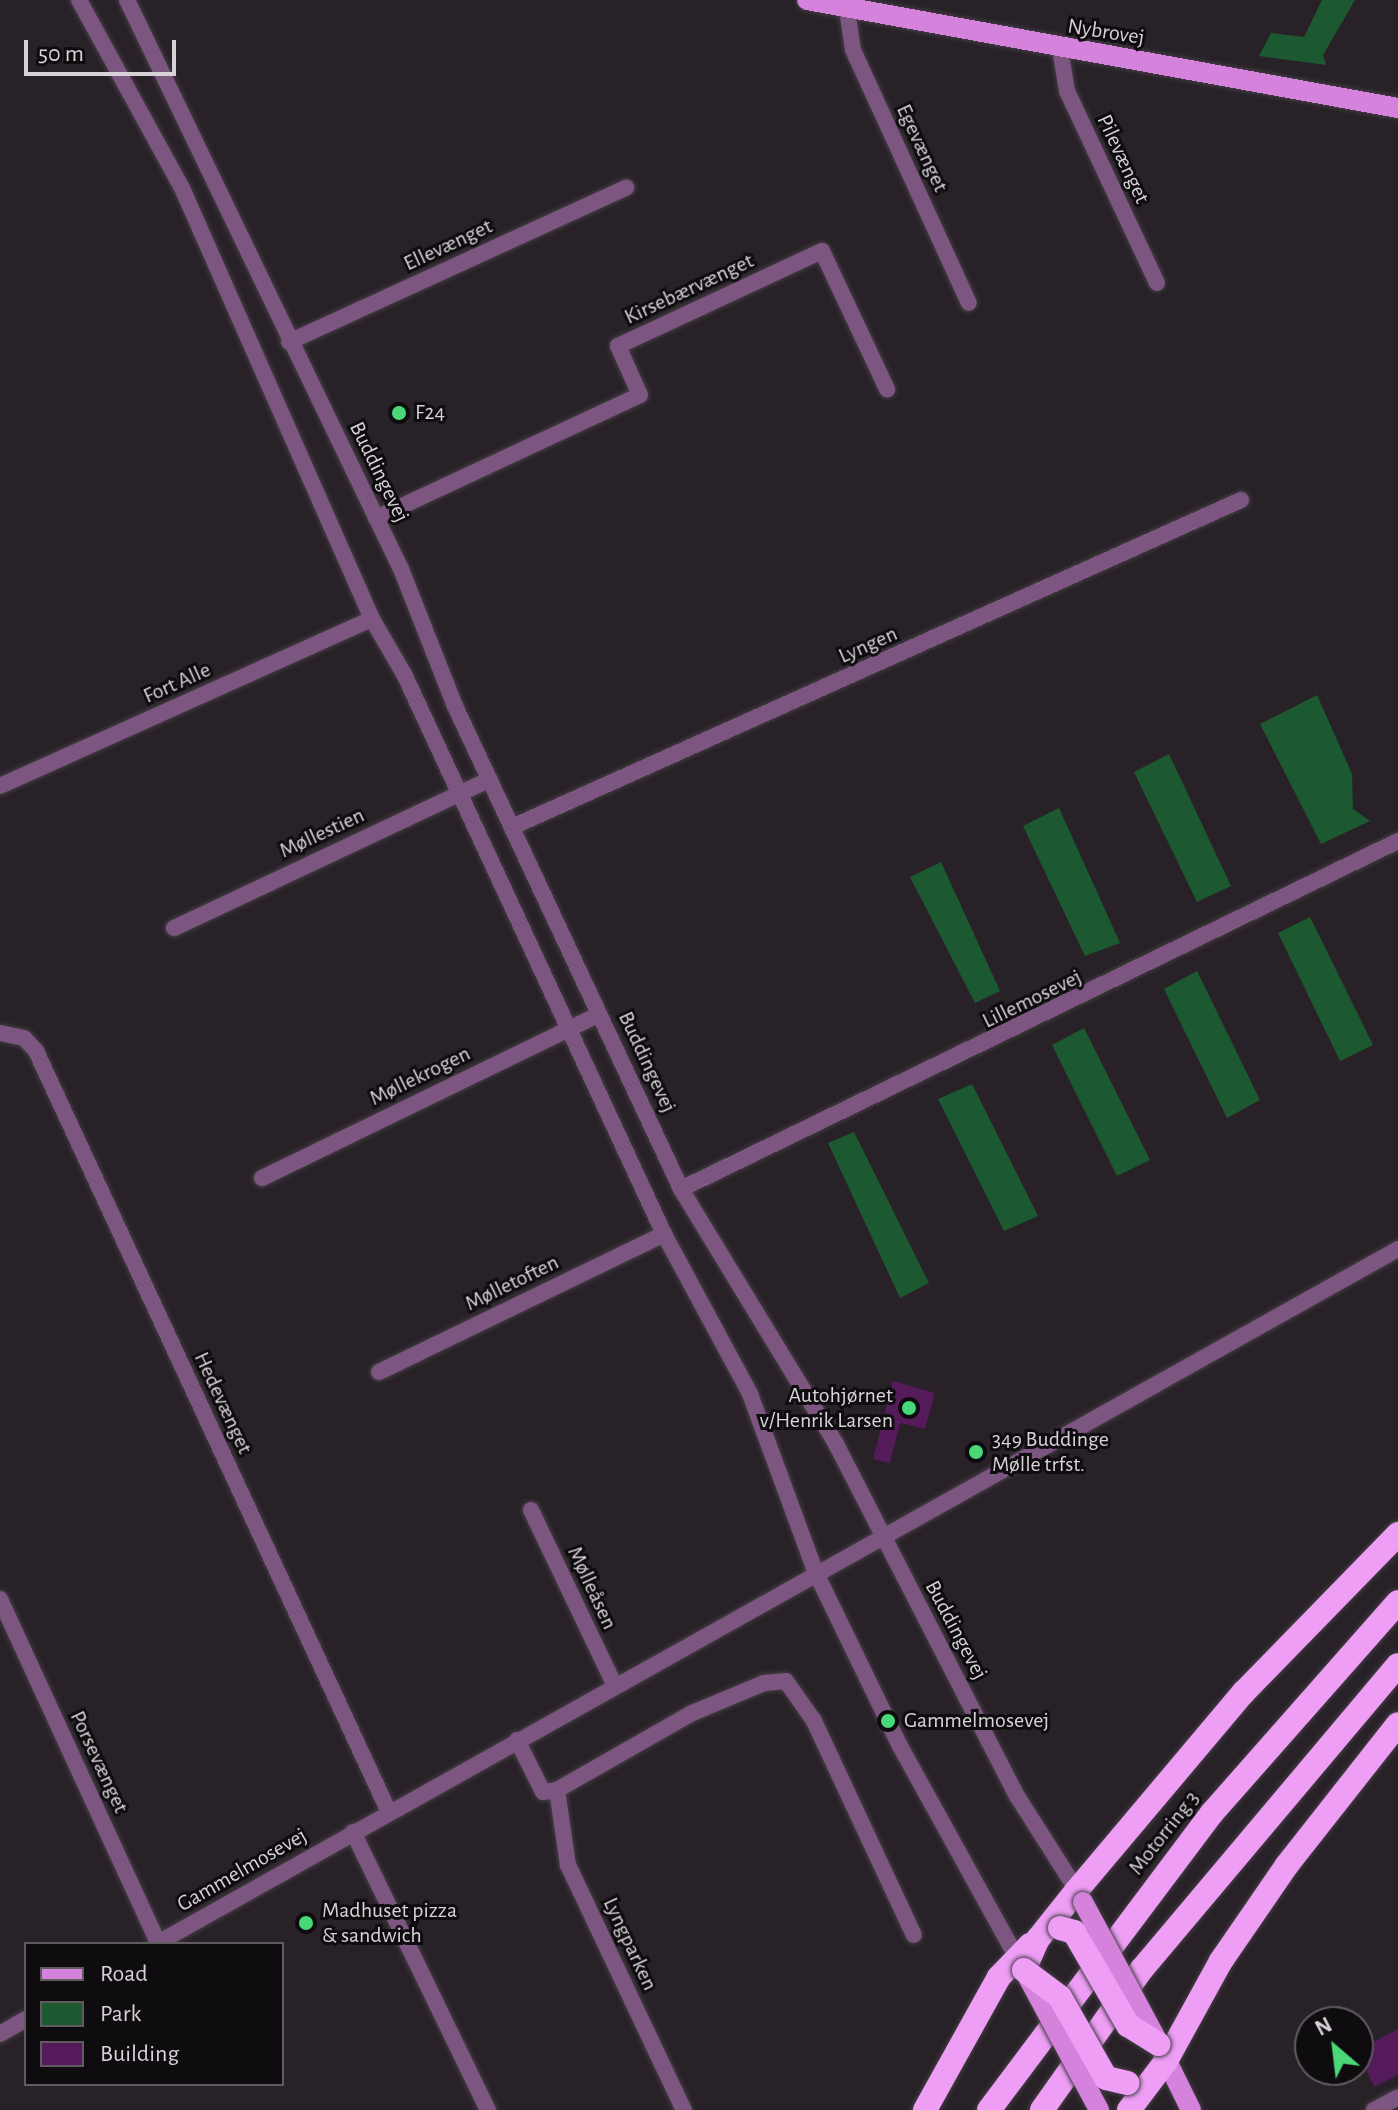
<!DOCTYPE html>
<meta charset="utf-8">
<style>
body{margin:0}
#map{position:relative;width:1398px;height:2110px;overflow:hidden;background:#282228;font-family:"Alegreya Sans",sans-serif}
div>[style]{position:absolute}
.green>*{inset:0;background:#1c5930}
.building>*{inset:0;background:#551a5a}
.roads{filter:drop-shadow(0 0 2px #443e44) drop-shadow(0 0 2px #443e44)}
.minor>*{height:16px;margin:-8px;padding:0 8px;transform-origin:8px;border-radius:8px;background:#7c5580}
.tertiary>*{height:16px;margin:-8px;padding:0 8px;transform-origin:8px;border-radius:8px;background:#7c5580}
.primary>*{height:20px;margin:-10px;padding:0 10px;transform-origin:10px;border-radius:10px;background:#d582dd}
.motorway>*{height:24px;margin:-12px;padding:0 12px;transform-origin:12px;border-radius:12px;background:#ee9ef5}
.bridges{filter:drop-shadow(0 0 2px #443e44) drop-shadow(0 0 2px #443e44)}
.primary-bridge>*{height:20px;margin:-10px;padding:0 10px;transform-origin:10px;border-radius:10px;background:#d582dd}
.motorway-bridge>*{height:24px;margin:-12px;padding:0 12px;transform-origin:12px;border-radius:12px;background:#ee9ef5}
.dots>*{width:22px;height:22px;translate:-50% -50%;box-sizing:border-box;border:4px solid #0f0c0f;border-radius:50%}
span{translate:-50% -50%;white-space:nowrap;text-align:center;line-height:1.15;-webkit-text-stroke:6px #0f0c0f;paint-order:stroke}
.street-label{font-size:22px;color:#d6d2d7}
.poi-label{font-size:22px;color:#d6d2d7}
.left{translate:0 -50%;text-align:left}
.right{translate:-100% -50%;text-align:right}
.legend{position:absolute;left:24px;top:1942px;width:260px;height:144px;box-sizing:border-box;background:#0f0c0f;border:2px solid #5f5b5f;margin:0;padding:10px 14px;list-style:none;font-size:24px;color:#d6d2d7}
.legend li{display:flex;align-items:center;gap:16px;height:40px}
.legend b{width:40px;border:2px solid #5f5b5f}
.north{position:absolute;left:1294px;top:2006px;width:80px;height:80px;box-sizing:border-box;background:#0f0c0f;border:2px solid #5f5b5f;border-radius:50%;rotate:332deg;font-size:22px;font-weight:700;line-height:32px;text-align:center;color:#d6d2d7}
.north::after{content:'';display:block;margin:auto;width:28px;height:36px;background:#49d778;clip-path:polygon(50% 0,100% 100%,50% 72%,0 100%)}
.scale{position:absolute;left:24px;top:40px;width:152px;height:36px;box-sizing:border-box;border:4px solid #d6d2d7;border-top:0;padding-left:10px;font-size:24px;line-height:28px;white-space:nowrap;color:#d6d2d7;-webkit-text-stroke:6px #0f0c0f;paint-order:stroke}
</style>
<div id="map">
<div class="green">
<div style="clip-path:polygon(1322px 0,1355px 0,1323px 55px,1326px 65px,1259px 56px,1271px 33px,1304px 37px)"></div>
<div style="clip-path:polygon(1317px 695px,1352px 774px,1353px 809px,1370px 821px,1321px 844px,1260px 724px)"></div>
<div style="clip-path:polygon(1169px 754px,1231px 886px,1197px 902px,1134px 772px)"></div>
<div style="clip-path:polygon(1059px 808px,1120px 943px,1085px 956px,1023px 826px)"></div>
<div style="clip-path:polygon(941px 862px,1000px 991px,975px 1003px,910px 877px)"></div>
<div style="clip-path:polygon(1310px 917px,1373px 1045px,1340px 1061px,1278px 933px)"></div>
<div style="clip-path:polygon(1197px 971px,1260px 1100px,1227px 1118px,1164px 989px)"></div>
<div style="clip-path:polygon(1084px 1028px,1150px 1160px,1117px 1176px,1052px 1045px)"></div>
<div style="clip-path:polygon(972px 1084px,1038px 1216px,1004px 1231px,938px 1099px)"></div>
<div style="clip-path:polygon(854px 1132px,929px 1283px,900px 1298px,828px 1143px)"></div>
</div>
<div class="building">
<div style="clip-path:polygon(893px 1381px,935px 1393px,925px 1429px,900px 1423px,890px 1463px,873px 1459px)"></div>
<div style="clip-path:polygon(1398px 2029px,1398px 2075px,1374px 2087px,1358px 2050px)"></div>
</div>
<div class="roads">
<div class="minor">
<div style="left:847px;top:9px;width:41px;rotate:81.7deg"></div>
<div style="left:853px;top:50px;width:278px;rotate:65.4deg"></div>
<div style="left:1060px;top:49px;width:43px;rotate:80.5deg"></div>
<div style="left:1067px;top:91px;width:212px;rotate:64.9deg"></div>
<div style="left:289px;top:342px;width:371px;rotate:-24.6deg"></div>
<div style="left:376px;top:518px;width:291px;rotate:-25deg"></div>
<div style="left:640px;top:395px;width:54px;rotate:-114.2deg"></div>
<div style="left:618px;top:346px;width:225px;rotate:-25deg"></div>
<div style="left:822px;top:251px;width:153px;rotate:64.8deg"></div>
<div style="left:0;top:786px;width:408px;rotate:-24.2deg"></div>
<div style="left:512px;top:827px;width:799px;rotate:-24.16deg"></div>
<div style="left:174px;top:928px;width:349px;rotate:-25.2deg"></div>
<div style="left:0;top:1033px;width:25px;rotate:12deg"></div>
<div style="left:24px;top:1038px;width:18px;rotate:47deg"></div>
<div style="left:36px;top:1051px;width:839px;rotate:65.12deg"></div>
<div style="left:262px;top:1178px;width:373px;rotate:-25.9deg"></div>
<div style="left:681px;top:1189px;width:797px;rotate:-25.89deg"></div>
<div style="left:379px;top:1372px;width:317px;rotate:-25.8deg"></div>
<div style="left:531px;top:1510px;width:193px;rotate:64.5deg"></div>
<div style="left:0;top:1599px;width:379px;rotate:65.3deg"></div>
<div style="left:517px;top:1740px;width:58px;rotate:63.4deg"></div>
<div style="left:543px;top:1792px;width:14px;rotate:-8deg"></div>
<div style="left:557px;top:1790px;width:153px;rotate:-29.7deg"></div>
<div style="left:690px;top:1714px;width:80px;rotate:-22.7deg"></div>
<div style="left:764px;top:1683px;width:22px;rotate:-5deg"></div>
<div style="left:786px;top:1681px;width:49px;rotate:55deg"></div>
<div style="left:814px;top:1721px;width:236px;rotate:65deg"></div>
<div style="left:557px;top:1790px;width:76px;rotate:81.7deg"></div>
<div style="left:568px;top:1865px;width:271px;rotate:64.7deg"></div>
<div style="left:353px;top:1832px;width:309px;rotate:64.1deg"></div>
<div style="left:1374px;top:2110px;width:27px;rotate:-28deg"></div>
</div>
<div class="tertiary">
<div style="left:79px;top:0;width:214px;rotate:61.3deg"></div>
<div style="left:182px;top:188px;width:471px;rotate:66.2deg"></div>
<div style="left:372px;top:619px;width:66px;rotate:59.9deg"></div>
<div style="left:405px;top:676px;width:615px;rotate:65.1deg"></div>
<div style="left:664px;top:1234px;width:182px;rotate:61.7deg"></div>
<div style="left:750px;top:1394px;width:191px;rotate:69.8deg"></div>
<div style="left:816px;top:1573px;width:192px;rotate:64.1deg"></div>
<div style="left:900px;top:1746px;width:250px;rotate:61.1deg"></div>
<div style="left:127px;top:0;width:632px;rotate:64.29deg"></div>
<div style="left:401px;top:569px;width:147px;rotate:68.5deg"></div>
<div style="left:455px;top:706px;width:533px;rotate:64.92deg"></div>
<div style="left:681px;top:1189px;width:298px;rotate:58.7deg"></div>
<div style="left:836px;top:1444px;width:396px;rotate:62.8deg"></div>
<div style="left:1017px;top:1796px;width:120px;rotate:57.6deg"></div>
<div style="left:156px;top:1944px;width:1423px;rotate:-29.23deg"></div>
<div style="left:0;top:2034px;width:30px;rotate:-30deg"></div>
</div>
<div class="primary">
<div style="left:807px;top:0;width:601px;rotate:10.36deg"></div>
<div style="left:1161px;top:2049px;width:68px;rotate:63.8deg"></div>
</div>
<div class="motorway">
<div style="left:1024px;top:1970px;width:34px;rotate:-66deg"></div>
<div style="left:1038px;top:1939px;width:63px;rotate:-51.5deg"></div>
<div style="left:1077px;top:1890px;width:259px;rotate:-49.9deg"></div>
<div style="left:1244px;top:1692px;width:221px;rotate:-45.7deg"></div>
<div style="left:925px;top:2110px;width:152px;rotate:-60.9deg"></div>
<div style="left:999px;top:1977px;width:45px;rotate:-45.9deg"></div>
<div style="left:989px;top:2110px;width:371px;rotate:-53.1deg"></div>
<div style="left:1212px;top:1813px;width:281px;rotate:-48.6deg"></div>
<div style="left:1042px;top:2110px;width:173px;rotate:-54.7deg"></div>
<div style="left:1142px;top:1969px;width:397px;rotate:-49.9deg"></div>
<div style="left:1129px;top:2110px;width:61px;rotate:-52.9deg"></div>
<div style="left:1166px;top:2061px;width:114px;rotate:-61.2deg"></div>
<div style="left:1221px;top:1961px;width:116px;rotate:-55.5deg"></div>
<div style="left:1287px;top:1865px;width:179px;rotate:-51.8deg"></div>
</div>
</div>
<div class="bridges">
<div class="primary-bridge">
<div style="left:1083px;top:1902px;width:161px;rotate:61.8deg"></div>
<div style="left:1024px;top:1970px;width:159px;rotate:61.8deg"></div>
</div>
<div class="motorway-bridge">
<div style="left:1060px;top:1928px;width:15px;rotate:16deg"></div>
<div style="left:1074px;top:1932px;width:108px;rotate:59.9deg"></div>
<div style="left:1128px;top:2025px;width:36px;rotate:32deg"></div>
<div style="left:1024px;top:1970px;width:45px;rotate:36.9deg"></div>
<div style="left:1060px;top:1997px;width:93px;rotate:60.4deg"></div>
<div style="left:1106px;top:2078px;width:22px;rotate:13deg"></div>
</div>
</div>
<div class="dots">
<div style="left:399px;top:413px;background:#49d778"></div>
<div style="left:909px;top:1408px;background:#49d778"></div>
<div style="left:976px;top:1452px;background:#49d778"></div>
<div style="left:888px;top:1721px;background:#49d778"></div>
<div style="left:306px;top:1923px;background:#49d778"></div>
</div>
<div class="street-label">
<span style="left:1106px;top:32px;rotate:9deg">Nybrovej</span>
<span style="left:922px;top:148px;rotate:65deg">Egevænget</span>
<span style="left:1123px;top:159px;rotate:65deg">Pilevænget</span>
<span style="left:448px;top:245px;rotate:-25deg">Ellevænget</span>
<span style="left:689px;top:289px;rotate:-25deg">Kirsebærvænget</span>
<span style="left:379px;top:472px;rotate:64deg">Buddingevej</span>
<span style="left:868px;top:645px;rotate:-24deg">Lyngen</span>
<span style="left:177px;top:683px;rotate:-24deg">Fort Alle</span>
<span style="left:322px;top:833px;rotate:-25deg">Møllestien</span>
<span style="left:1032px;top:999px;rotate:-26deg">Lillemosevej</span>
<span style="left:647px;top:1062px;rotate:65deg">Buddingevej</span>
<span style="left:420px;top:1076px;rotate:-26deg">Møllekrogen</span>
<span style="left:512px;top:1283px;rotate:-26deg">Mølletoften</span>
<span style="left:223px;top:1403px;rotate:65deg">Hedevænget</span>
<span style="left:592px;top:1588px;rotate:65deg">Mølleåsen</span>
<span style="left:956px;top:1630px;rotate:62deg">Buddingevej</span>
<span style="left:99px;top:1762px;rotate:65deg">Porsevænget</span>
<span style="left:1164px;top:1833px;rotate:-52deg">Motorring 3</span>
<span style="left:242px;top:1870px;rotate:-30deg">Gammelmosevej</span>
<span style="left:630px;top:1944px;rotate:65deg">Lyngparken</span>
</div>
<div class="poi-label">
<span class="left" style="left:415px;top:413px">F24</span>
<span class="right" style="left:893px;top:1408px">Autohjørnet<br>v/Henrik Larsen</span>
<span class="left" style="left:992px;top:1452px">349 Buddinge<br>Mølle trfst.</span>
<span class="left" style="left:904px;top:1721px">Gammelmosevej</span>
<span class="left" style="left:322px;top:1923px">Madhuset pizza<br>&amp; sandwich</span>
</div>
<ul class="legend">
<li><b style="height:10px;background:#d582dd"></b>Road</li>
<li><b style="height:22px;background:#1c5930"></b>Park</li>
<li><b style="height:22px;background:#551a5a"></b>Building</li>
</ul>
<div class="north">N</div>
<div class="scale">50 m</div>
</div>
